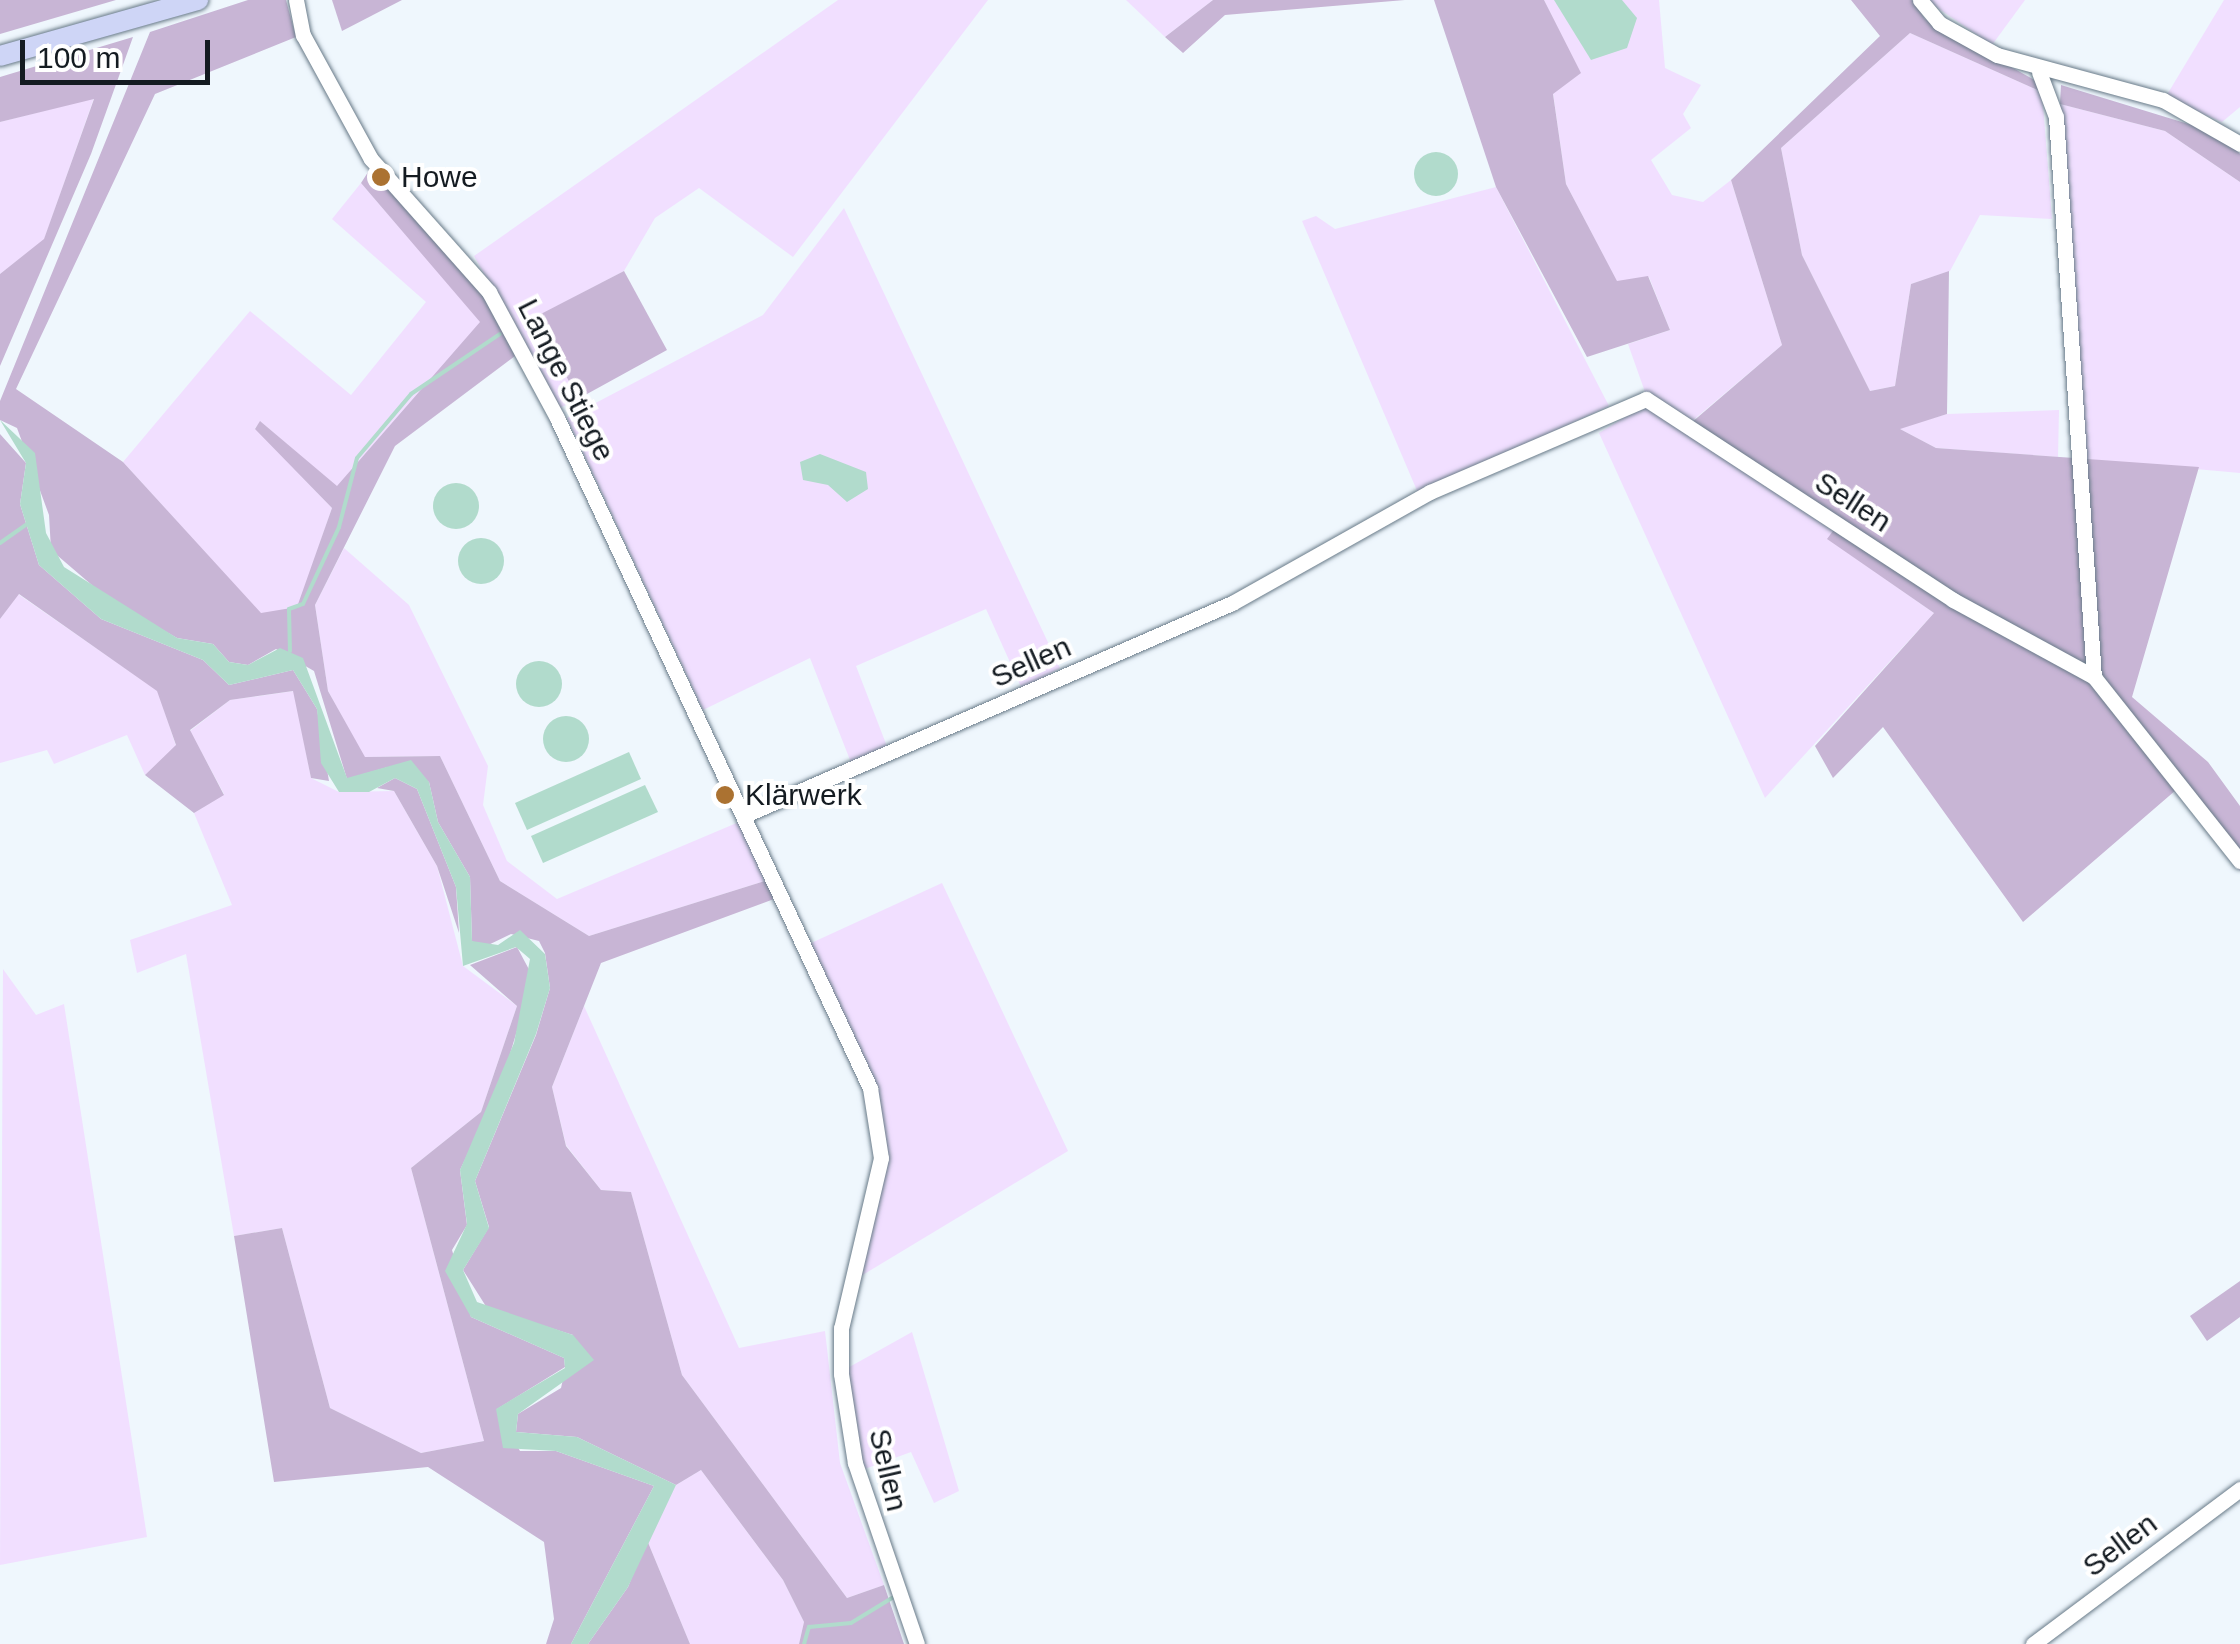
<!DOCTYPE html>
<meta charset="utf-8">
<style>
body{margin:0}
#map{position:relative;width:2240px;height:1644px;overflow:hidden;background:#eff7fd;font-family:Arial,sans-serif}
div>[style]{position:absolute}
.green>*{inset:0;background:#f1dfff}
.forest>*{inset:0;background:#c8b5d5}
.water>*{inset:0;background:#b1dbcc}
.round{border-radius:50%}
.stream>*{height:4px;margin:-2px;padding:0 2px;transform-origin:2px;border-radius:2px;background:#b1dbcc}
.roads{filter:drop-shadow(0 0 2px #687a88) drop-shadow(0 0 2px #687a88)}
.minor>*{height:15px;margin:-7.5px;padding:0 7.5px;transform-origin:7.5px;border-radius:7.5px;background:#fff}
.highway>*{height:20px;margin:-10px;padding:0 10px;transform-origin:10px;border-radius:10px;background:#ced5f6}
.dots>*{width:28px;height:28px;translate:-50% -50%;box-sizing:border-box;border:5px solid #fff;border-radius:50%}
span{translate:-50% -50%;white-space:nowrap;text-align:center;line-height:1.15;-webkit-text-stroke:8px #fff;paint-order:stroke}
.poi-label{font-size:30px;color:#141b21}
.left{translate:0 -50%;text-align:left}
.street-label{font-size:30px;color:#141b21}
.scale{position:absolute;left:20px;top:40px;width:190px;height:45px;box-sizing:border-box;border:5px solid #141b21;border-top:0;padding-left:12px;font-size:30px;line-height:35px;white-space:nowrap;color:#141b21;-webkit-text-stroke:8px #fff;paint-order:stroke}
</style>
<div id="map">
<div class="green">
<div style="clip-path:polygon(838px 0,988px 0,793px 257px,699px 188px,655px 218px,624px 271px,536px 317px,573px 388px,587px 394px,560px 408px,474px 256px)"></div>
<div style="clip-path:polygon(1126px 0,1213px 0,1165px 37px)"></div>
<div style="clip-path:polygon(1544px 0,1659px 0,1665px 68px,1701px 85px,1683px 114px,1691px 128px,1651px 160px,1672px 195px,1703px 202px,1731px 180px,1782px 345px,1691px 422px,1645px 392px,1628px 344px,1670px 330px,1649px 277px,1617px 282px,1566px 184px,1553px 93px,1580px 73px)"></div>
<div style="clip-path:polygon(1926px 0,2025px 0,1992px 45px)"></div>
<div style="clip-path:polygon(2224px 0,2240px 0,2240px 107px,2222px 122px,2165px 98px)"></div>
<div style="clip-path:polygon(1910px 33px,2042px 92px,2052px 219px,1980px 215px,1950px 271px,1911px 284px,1895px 386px,1870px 391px,1802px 255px,1781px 148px)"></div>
<div style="clip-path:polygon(94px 98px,44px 240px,0 274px,0 122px)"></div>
<div style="clip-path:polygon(2060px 104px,2165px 131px,2240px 182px,2240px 473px,2074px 458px)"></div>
<div style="clip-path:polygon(361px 183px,481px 322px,337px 487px,261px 422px,255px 428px,332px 508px,298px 607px,261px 614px,123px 462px,250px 311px,351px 395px,426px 302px,332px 219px)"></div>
<div style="clip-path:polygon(1496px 187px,1609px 406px,1418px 493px,1302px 221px,1316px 216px,1335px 229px)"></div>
<div style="clip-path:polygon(844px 208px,1060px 668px,1022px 689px,986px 609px,856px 666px,888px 749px,852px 765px,810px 658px,703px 710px,567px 418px,763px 315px)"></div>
<div style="clip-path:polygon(1645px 405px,1833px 531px,1828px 539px,1934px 613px,1765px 798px,1599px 433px)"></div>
<div style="clip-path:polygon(2059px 410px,2058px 457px,1936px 448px,1898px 428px,1947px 414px)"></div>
<div style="clip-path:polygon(344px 548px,409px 605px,488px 766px,483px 805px,507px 861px,557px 899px,739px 822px,765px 881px,589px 936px,500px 881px,440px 756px,364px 757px,328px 691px,315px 605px)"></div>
<div style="clip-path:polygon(18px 594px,158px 691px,176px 746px,145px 775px,127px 735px,54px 764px,47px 750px,0 763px,0 619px)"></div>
<div style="clip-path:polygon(294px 691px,311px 778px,339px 792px,394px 791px,437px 866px,463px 966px,517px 1006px,481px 1112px,411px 1168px,484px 1441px,421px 1453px,330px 1408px,282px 1228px,234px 1236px,186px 954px,137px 973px,130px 940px,232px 905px,194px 813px,224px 794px,190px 731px,230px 700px)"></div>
<div style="clip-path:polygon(942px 883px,1068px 1151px,851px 1282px,884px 1158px,880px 1099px,809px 944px)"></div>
<div style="clip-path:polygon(3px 969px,36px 1015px,64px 1004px,147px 1537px,0 1565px)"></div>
<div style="clip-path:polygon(584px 1006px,739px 1348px,825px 1331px,840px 1463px,884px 1585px,847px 1598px,682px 1375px,631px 1192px,601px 1190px,566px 1145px,552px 1087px)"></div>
<div style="clip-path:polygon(912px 1332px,959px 1491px,934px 1503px,911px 1452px,862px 1470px,844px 1370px)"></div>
<div style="clip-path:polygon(701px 1470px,783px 1580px,804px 1622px,799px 1644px,690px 1644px,647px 1540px,676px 1485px)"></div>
</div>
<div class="forest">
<div style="clip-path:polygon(0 0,116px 0,0 34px)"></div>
<div style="clip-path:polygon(248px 0,286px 0,296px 37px,155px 94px,16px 389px,123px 462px,261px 613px,297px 607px,332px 508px,255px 429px,260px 421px,337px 486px,480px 322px,361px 183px,370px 169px,484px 295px,515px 356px,395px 446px,315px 605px,328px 691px,365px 757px,440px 756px,500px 881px,589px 936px,765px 881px,774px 899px,601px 963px,552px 1087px,566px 1146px,601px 1190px,631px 1192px,682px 1375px,847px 1598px,884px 1585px,904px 1644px,799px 1644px,804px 1622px,783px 1580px,701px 1470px,676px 1485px,577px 1437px,516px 1432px,518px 1414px,561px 1388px,573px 1335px,487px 1308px,463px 1270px,489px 1227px,475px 1181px,536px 1035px,550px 988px,545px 953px,539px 941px,511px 934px,482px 948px,472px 941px,470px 877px,438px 822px,429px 782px,388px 767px,347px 779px,314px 671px,276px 649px,248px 665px,229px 662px,213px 644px,177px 638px,107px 598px,51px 550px,49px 515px,17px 428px,0 420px,0 401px,150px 32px)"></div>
<div style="clip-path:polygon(332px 0,402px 0,342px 31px)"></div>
<div style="clip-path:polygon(1213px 0,1405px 0,1225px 15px,1183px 53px,1165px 37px)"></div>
<div style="clip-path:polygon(1434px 0,1544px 0,1581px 73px,1553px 94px,1566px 184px,1617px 281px,1648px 276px,1670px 330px,1587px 357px,1496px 187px)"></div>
<div style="clip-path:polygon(1851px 0,1912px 0,1925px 19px,2038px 82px,2042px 92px,1910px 33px,1781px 148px,1802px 255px,1870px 391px,1895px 386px,1911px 284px,1949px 271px,1947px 414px,1900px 429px,1936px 448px,2199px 467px,2132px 697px,2208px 762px,2240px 806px,2240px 871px,2176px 790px,2023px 922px,1883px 727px,1833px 778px,1815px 746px,1934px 613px,1827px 539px,1841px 520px,1691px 423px,1782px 345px,1731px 180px,1880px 36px)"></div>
<div style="clip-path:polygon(133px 37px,91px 154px,0 366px,0 274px,44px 239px,94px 99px,0 122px,0 77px)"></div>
<div style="clip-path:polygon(2061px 85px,2221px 134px,2240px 154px,2240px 182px,2165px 131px,2060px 104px)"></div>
<div style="clip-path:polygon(624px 271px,667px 350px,587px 394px,573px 389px,535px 317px)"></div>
<div style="clip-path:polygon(0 434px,26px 463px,20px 504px,39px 565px,101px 619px,203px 660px,229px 685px,293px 670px,317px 709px,329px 781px,311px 778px,293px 691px,230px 700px,190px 730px,224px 795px,194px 813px,145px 775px,176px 745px,157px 691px,19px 594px,0 619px)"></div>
<div style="clip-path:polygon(395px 778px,417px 789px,456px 887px,459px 933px,437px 866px,394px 791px,377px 788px)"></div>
<div style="clip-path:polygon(517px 947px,533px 977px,502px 1081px,460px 1170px,467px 1225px,452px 1250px,471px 1317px,564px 1358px,565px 1367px,497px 1409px,520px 1451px,556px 1451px,654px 1486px,571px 1644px,546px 1644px,554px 1619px,544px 1542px,428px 1467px,274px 1482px,234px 1236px,282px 1228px,330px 1408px,421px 1453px,484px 1441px,411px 1168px,481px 1112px,517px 1006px,470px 965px)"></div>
<div style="clip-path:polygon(2240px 1281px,2240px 1317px,2207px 1341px,2190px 1316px)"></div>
<div style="clip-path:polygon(647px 1540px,690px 1644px,588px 1644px,628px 1587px)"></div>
</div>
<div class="water">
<div style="clip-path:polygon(1554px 0,1622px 0,1637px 18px,1627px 48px,1591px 60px)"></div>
<div class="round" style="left:1414px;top:152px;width:44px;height:44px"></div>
<div style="clip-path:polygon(0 420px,35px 453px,46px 533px,64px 567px,177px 638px,213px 644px,229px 662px,248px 665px,280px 648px,303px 658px,347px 778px,411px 760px,429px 782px,438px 822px,470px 877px,472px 941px,498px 945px,520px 930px,545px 954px,550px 988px,536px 1034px,475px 1181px,489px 1228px,463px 1270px,477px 1302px,573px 1335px,594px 1360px,518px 1414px,516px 1432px,577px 1437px,676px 1485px,628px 1587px,588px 1644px,571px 1644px,654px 1486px,556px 1451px,503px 1448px,496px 1409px,565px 1368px,564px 1358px,471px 1317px,445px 1271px,467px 1224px,460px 1170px,514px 1043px,530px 959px,516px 947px,463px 966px,456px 887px,417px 789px,395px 778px,369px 792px,339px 792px,321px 763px,317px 709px,293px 670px,229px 685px,203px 660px,101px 619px,39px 565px,20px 504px,26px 463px)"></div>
<div style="clip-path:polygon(820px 454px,866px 472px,868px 489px,847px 502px,828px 485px,803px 480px,800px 462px)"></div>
<div class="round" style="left:433px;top:483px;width:46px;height:46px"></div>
<div class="round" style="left:458px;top:538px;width:46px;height:46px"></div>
<div class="round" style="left:516px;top:661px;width:46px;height:46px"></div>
<div class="round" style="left:543px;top:716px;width:46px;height:46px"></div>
<div style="clip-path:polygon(629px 752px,641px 779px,527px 830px,515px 803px)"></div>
<div style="clip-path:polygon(645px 785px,658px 812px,543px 863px,531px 836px)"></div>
</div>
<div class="stream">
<div style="left:0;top:543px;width:35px;rotate:-35deg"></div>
<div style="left:290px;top:651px;width:42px;rotate:-91.4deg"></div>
<div style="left:289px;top:609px;width:15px;rotate:-20deg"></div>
<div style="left:303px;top:604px;width:85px;rotate:-64.9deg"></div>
<div style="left:339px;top:527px;width:71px;rotate:-75.4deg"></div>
<div style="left:357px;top:458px;width:84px;rotate:-49.8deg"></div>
<div style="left:411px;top:394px;width:107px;rotate:-34deg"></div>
<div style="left:804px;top:1644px;width:18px;rotate:-74deg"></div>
<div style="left:809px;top:1627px;width:42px;rotate:-5.4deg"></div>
<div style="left:851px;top:1623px;width:48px;rotate:-31.4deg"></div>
</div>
<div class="roads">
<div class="minor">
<div style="left:296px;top:0;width:36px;rotate:79deg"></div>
<div style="left:303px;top:35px;width:141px;rotate:61.3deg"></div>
<div style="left:371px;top:159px;width:178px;rotate:48.4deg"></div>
<div style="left:489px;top:292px;width:143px;rotate:61.6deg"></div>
<div style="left:557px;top:418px;width:740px;rotate:64.96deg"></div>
<div style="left:870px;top:1088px;width:71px;rotate:81.1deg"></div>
<div style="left:881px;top:1158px;width:175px;rotate:103.2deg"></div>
<div style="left:841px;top:1328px;width:46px;rotate:90deg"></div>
<div style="left:841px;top:1374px;width:90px;rotate:81.1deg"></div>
<div style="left:855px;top:1463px;width:191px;rotate:71.1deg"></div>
<div style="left:1920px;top:0;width:30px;rotate:50deg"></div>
<div style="left:1939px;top:23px;width:66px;rotate:28.9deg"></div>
<div style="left:1997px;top:55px;width:172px;rotate:15.2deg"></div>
<div style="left:2163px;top:100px;width:89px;rotate:29.7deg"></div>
<div style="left:2039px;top:72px;width:48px;rotate:69.3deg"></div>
<div style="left:2056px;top:117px;width:561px;rotate:86.12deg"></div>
<div style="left:745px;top:815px;width:531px;rotate:-23.52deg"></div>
<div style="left:1232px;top:603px;width:227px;rotate:-29.3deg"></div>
<div style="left:1430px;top:492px;width:235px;rotate:-23.3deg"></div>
<div style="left:1646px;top:399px;width:367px;rotate:33.2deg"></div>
<div style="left:1953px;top:600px;width:161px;rotate:28.6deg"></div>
<div style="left:2094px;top:677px;width:235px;rotate:51.6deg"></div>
<div style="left:2033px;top:1644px;width:259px;rotate:-36.8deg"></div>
</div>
<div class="highway">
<div style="left:0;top:56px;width:206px;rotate:-15.8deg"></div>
</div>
</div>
<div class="dots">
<div style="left:381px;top:177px;background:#ab7231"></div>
<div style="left:725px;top:795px;background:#ab7231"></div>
</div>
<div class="poi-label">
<span class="left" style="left:401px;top:177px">Howe</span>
<span class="left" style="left:745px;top:795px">Klärwerk</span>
</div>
<div class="street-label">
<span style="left:566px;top:380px;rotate:63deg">Lange Stiege</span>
<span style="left:1853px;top:502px;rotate:33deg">Sellen</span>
<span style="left:1031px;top:662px;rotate:-24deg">Sellen</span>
<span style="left:888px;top:1470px;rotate:77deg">Sellen</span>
<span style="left:2120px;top:1545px;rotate:-37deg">Sellen</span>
</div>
<div class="scale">100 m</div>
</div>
